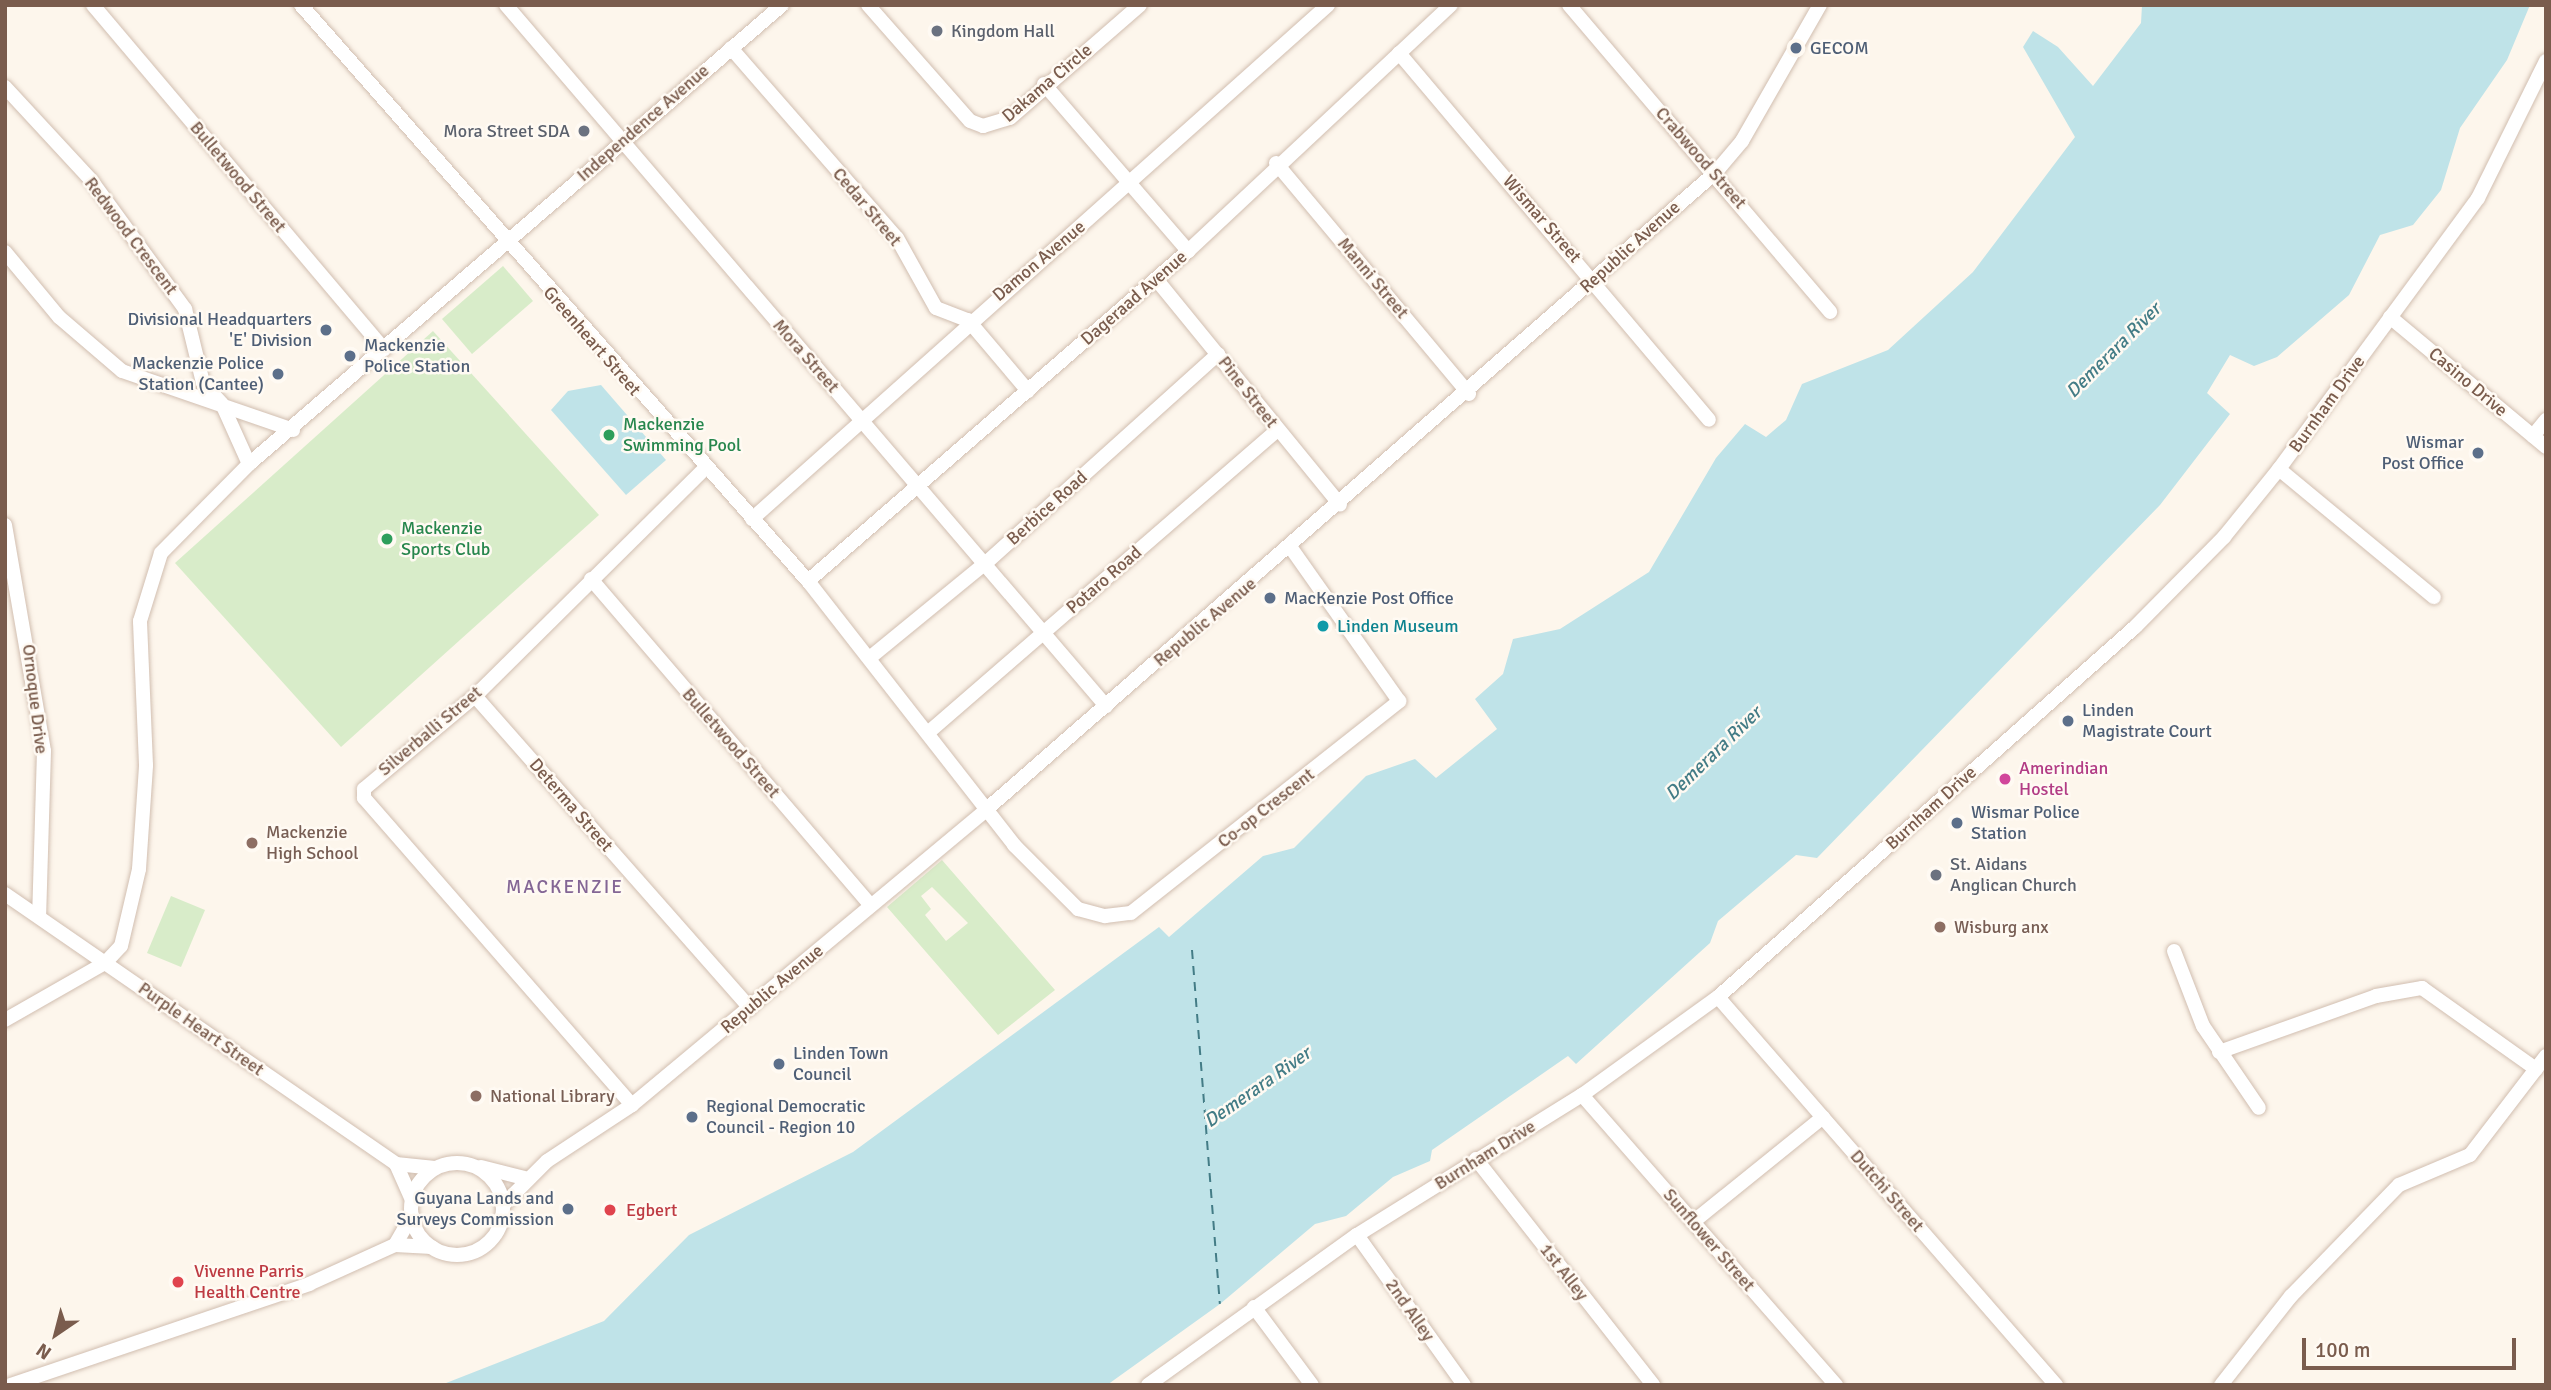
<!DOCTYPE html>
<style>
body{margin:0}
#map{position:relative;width:2551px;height:1390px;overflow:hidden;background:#fdf6ec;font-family:Signika,sans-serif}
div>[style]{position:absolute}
.green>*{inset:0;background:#d8ecc9}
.water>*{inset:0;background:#bfe3e8}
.ferry>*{height:2px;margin-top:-1px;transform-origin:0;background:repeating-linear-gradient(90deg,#437c86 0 9px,transparent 0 16px)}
.roads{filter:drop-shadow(0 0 2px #d1beb0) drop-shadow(0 0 2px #d1beb0)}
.minor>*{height:14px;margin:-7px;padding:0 7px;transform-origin:7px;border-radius:7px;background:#fff}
.minor>.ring{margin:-7px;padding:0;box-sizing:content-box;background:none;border:14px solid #fff;border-radius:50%}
.dots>*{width:19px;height:19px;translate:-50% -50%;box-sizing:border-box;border:4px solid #fffaf3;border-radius:50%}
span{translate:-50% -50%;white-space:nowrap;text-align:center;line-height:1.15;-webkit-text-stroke:5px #fffaf3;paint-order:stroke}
.worship-label{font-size:18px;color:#5b616d}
.left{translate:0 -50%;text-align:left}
.right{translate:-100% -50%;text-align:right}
.service-label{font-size:18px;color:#4e5e75}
.street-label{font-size:18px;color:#7a5c4d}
.leisure-label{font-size:18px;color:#27864d}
.culture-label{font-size:18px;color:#0d838f}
.hotel-label{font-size:18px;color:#b23c85}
.education-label{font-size:18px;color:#785e54}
.health-label{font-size:18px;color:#be3a42}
.water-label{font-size:19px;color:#437c86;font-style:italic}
.neighbourhood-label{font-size:19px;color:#846695;letter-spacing:2px}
.frame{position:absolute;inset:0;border:7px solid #7a5c4d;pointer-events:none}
.north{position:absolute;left:21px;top:1299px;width:70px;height:70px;-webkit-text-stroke:5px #fffaf3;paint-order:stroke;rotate:215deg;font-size:19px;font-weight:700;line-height:28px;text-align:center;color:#7a5c4d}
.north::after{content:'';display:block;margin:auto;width:24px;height:32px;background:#7a5c4d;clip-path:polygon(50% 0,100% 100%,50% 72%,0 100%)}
.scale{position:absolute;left:2302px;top:1338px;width:214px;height:32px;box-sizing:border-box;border:4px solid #7a5c4d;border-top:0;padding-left:9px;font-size:21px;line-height:24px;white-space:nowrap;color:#7a5c4d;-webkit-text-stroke:5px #fffaf3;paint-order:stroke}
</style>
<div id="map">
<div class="green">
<div style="clip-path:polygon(503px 266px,533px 301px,472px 354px,442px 319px)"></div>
<div style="clip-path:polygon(433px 331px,599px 515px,341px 747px,175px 563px)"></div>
<div style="clip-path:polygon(evenodd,942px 860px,1055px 990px,998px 1035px,887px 907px,942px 860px,932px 887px,968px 923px,946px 941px,925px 915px,931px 909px,921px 896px,932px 887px)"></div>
<div style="clip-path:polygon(171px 896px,205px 910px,181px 967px,147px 953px)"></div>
</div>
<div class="water">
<div style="clip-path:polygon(2142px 5px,2530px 5px,2507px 60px,2460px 128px,2441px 190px,2413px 225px,2380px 235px,2349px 295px,2277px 357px,2254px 366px,2230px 355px,2207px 393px,2230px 414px,2160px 505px,1817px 858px,1796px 855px,1718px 921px,1710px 943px,1576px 1064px,1568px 1056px,1432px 1150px,1430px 1161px,1393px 1177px,1346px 1216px,1315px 1224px,1220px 1304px,1107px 1385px,441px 1385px,604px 1321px,689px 1235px,853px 1152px,1159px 927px,1169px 937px,1263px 856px,1294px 848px,1366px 776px,1415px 759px,1436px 778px,1497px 729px,1475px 699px,1503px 674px,1513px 639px,1560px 629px,1649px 572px,1716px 458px,1745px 424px,1766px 437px,1786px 420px,1802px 384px,1888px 350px,1973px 272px,2075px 137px,2023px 47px,2033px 31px,2058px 47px,2093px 86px,2141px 23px)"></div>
<div style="clip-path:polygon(601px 385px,666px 460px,626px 495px,551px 410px,568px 391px)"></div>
</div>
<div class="ferry">
<div style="left:1192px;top:950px;width:355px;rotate:85.5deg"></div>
</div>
<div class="roads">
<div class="minor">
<div style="left:93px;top:5px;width:451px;rotate:49.8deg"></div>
<div style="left:301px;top:5px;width:767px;rotate:48.65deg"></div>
<div style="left:808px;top:581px;width:335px;rotate:52deg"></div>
<div style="left:1014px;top:845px;width:91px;rotate:45deg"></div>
<div style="left:1078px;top:909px;width:28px;rotate:15deg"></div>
<div style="left:1105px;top:916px;width:26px;rotate:-7deg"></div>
<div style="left:1131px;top:913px;width:342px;rotate:-38.3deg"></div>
<div style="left:1399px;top:701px;width:187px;rotate:-125.2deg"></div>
<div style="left:506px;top:5px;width:923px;rotate:49.44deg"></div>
<div style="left:868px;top:5px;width:154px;rotate:48.7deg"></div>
<div style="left:970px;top:121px;width:14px;rotate:21deg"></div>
<div style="left:983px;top:126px;width:28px;rotate:-17deg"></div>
<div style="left:1010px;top:118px;width:172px;rotate:-41deg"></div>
<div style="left:1569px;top:5px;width:403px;rotate:49.6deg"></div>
<div style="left:731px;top:48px;width:252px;rotate:48.9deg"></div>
<div style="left:897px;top:238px;width:80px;rotate:60.9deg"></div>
<div style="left:936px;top:308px;width:34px;rotate:21deg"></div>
<div style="left:968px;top:320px;width:93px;rotate:49.8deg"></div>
<div style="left:1399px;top:53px;width:480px;rotate:49.8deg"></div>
<div style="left:1044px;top:84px;width:221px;rotate:49.2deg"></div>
<div style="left:5px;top:87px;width:127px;rotate:47.2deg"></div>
<div style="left:91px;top:180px;width:160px;rotate:53.9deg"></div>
<div style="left:185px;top:309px;width:76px;rotate:76.3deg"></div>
<div style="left:203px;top:383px;width:28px;rotate:48deg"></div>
<div style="left:222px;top:404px;width:66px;rotate:65.8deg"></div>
<div style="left:1276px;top:163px;width:301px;rotate:50.1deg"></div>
<div style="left:5px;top:252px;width:85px;rotate:50.3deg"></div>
<div style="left:59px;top:317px;width:83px;rotate:40.6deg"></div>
<div style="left:122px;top:371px;width:181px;rotate:19deg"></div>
<div style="left:1156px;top:279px;width:291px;rotate:50.8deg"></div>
<div style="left:2390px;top:317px;width:203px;rotate:39.8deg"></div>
<div style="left:2533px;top:436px;width:21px;rotate:-51deg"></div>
<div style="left:2279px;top:469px;width:201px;rotate:39.6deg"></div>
<div style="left:752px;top:519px;width:772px;rotate:-41.74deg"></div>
<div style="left:5px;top:525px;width:229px;rotate:80.2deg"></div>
<div style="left:44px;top:751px;width:166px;rotate:91.7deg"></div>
<div style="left:591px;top:579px;width:430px;rotate:49.4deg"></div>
<div style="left:808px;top:581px;width:503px;rotate:-40.97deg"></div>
<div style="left:1188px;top:251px;width:360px;rotate:-43.1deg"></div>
<div style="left:872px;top:656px;width:149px;rotate:-39.3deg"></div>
<div style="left:987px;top:562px;width:311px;rotate:-42deg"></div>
<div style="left:475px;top:696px;width:416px;rotate:48.6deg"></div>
<div style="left:930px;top:731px;width:460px;rotate:-40.9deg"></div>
<div style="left:5px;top:894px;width:475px;rotate:34.6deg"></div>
<div style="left:396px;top:1164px;width:39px;rotate:6deg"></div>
<div style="left:2174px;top:951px;width:80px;rotate:68.9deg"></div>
<div style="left:2203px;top:1026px;width:99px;rotate:55.7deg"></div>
<div style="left:1718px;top:997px;width:515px;rotate:48.94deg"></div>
<div style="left:5px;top:1020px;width:115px;rotate:-29.7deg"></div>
<div style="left:105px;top:963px;width:23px;rotate:-47deg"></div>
<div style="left:121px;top:946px;width:79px;rotate:-76.8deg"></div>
<div style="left:139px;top:869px;width:104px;rotate:-86.1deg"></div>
<div style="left:146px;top:765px;width:144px;rotate:-92.4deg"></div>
<div style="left:140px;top:621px;width:71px;rotate:-72.8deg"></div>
<div style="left:161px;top:553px;width:125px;rotate:-45.3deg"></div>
<div style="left:249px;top:464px;width:703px;rotate:-40.73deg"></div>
<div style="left:2219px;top:1052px;width:167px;rotate:-19.6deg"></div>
<div style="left:2376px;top:996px;width:47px;rotate:-9.9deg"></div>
<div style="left:2422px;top:988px;width:140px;rotate:35.4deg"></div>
<div style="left:1582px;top:1095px;width:386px;rotate:48.8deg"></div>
<div style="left:632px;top:1105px;width:408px;rotate:-131.1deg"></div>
<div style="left:364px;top:798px;width:9px;rotate:-90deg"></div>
<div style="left:364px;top:789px;width:145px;rotate:-40deg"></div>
<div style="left:475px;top:696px;width:322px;rotate:-44.7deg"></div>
<div style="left:1476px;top:1159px;width:287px;rotate:51.9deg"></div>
<div class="ring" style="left:411px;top:1163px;width:78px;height:78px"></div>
<div style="left:396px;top:1164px;width:39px;rotate:66deg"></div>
<div style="left:481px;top:1167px;width:49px;rotate:14.3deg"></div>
<div style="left:503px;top:1205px;width:62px;rotate:-45deg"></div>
<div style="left:547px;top:1161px;width:102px;rotate:-33.4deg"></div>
<div style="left:632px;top:1105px;width:464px;rotate:-39.8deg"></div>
<div style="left:988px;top:808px;width:965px;rotate:-41.14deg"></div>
<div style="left:1715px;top:173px;width:42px;rotate:-49.8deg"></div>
<div style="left:1742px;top:141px;width:157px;rotate:-60.2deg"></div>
<div style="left:1693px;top:1222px;width:167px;rotate:-38.9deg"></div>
<div style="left:1357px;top:1235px;width:184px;rotate:54.5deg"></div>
<div style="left:395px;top:1245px;width:34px;rotate:-60deg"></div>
<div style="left:1254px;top:1307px;width:97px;rotate:53.4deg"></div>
<div style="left:11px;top:1385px;width:315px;rotate:-18.7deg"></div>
<div style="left:309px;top:1284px;width:94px;rotate:-24.4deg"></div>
<div style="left:395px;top:1245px;width:37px;rotate:3deg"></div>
<div style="left:1148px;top:1385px;width:257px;rotate:-35.7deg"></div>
<div style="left:1357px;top:1235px;width:265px;rotate:-31.9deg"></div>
<div style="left:1582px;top:1095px;width:168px;rotate:-35.8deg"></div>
<div style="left:1718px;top:997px;width:557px;rotate:-41.58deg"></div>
<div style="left:2135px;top:627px;width:127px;rotate:-45.3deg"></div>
<div style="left:2224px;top:537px;width:87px;rotate:-51deg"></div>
<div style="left:2279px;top:469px;width:336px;rotate:-53.7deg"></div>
<div style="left:2478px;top:198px;width:153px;rotate:-63.6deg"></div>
<div style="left:2221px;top:1385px;width:113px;rotate:-51.8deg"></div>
<div style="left:2291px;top:1296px;width:155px;rotate:-45.8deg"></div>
<div style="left:2399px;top:1185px;width:77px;rotate:-22.9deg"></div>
<div style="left:2470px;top:1155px;width:125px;rotate:-52.5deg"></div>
</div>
</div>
<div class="dots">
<div style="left:937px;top:31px;background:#6b7280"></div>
<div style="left:1796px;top:48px;background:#5c6f8a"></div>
<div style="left:584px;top:131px;background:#6b7280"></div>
<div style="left:326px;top:330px;background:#5c6f8a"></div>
<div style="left:350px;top:356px;background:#5c6f8a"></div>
<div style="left:278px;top:374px;background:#5c6f8a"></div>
<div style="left:609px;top:435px;background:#2e9e5b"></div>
<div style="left:2478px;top:453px;background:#5c6f8a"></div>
<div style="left:387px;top:539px;background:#2e9e5b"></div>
<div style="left:1270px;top:598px;background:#5c6f8a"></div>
<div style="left:1323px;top:626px;background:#0f9aa8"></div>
<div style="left:2068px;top:721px;background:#5c6f8a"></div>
<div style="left:2005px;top:779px;background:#d1479c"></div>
<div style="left:1957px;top:823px;background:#5c6f8a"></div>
<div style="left:252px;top:843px;background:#8d6e63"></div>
<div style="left:1936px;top:875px;background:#6b7280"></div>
<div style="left:1940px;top:927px;background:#8d6e63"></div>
<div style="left:779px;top:1064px;background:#5c6f8a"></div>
<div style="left:476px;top:1096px;background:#8d6e63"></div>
<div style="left:692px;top:1117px;background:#5c6f8a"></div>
<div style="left:568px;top:1209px;background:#5c6f8a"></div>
<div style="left:610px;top:1210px;background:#e0444e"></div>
<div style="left:178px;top:1282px;background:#e0444e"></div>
</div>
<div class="worship-label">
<span class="left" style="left:951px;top:31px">Kingdom Hall</span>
<span class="right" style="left:570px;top:131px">Mora Street SDA</span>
<span class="left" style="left:1950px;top:875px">St. Aidans<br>Anglican Church</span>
</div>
<div class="service-label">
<span class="left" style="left:1810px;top:48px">GECOM</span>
<span class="right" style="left:312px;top:330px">Divisional Headquarters<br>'E' Division</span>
<span class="left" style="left:364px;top:356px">Mackenzie<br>Police Station</span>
<span class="right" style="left:264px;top:374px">Mackenzie Police<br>Station (Cantee)</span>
<span class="right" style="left:2464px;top:453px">Wismar<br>Post Office</span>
<span class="left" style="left:1284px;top:598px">MacKenzie Post Office</span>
<span class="left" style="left:2082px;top:721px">Linden<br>Magistrate Court</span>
<span class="left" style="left:1971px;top:823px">Wismar Police<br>Station</span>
<span class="left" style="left:793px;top:1064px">Linden Town<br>Council</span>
<span class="left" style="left:706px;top:1117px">Regional Democratic<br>Council - Region 10</span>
<span class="right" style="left:554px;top:1209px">Guyana Lands and<br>Surveys Commission</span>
</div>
<div class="street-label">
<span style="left:1047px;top:83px;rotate:-40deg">Dakama Circle</span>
<span style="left:643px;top:123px;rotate:-41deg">Independence Avenue</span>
<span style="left:1701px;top:158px;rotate:49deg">Crabwood Street</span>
<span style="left:238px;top:177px;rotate:50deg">Bulletwood Street</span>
<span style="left:867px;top:207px;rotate:50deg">Cedar Street</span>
<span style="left:1542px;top:219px;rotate:49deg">Wismar Street</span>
<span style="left:131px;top:236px;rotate:53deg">Redwood Crescent</span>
<span style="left:1630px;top:247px;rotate:-42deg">Republic Avenue</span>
<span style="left:1039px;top:261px;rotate:-40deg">Damon Avenue</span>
<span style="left:1373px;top:278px;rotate:50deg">Manni Street</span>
<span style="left:1134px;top:298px;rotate:-41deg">Dageraad Avenue</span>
<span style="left:592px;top:341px;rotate:49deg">Greenheart Street</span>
<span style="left:806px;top:356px;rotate:49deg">Mora Street</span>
<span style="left:2468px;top:382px;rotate:40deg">Casino Drive</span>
<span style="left:1248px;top:392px;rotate:52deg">Pine Street</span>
<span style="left:2327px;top:404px;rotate:-54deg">Burnham Drive</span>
<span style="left:1047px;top:508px;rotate:-42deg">Berbice Road</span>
<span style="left:1104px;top:580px;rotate:-41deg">Potaro Road</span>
<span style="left:1205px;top:622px;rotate:-40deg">Republic Avenue</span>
<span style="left:35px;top:699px;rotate:83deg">Ornoque Drive</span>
<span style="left:430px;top:731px;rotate:-40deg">Silverballi Street</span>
<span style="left:731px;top:743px;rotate:49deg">Bulletwood Street</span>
<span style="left:571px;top:805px;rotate:49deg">Determa Street</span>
<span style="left:1266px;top:808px;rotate:-38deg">Co-op Crescent</span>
<span style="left:1931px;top:808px;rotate:-42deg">Burnham Drive</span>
<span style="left:772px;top:989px;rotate:-40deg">Republic Avenue</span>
<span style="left:201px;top:1029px;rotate:35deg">Purple Heart Street</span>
<span style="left:1485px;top:1155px;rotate:-32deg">Burnham Drive</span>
<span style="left:1887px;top:1191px;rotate:49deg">Dutchi Street</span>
<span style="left:1709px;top:1240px;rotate:49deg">Sunflower Street</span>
<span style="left:1564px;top:1272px;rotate:52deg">1st Alley</span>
<span style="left:1410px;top:1310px;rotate:55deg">2nd Alley</span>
</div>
<div class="leisure-label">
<span class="left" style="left:623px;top:435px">Mackenzie<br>Swimming Pool</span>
<span class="left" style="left:401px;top:539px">Mackenzie<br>Sports Club</span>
</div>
<div class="culture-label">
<span class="left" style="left:1337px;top:626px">Linden Museum</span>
</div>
<div class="hotel-label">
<span class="left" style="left:2019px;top:779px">Amerindian<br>Hostel</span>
</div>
<div class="education-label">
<span class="left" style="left:266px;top:843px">Mackenzie<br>High School</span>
<span class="left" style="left:1954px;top:927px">Wisburg anx</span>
<span class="left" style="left:490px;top:1096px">National Library</span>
</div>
<div class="health-label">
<span class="left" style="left:626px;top:1210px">Egbert</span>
<span class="left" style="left:194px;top:1282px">Vivenne Parris<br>Health Centre</span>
</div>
<div class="water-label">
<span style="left:2114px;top:351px;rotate:-45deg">Demerara River</span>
<span style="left:1714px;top:754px;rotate:-44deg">Demerara River</span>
<span style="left:1258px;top:1088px;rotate:-35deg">Demerara River</span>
</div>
<div class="neighbourhood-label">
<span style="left:565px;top:888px">MACKENZIE</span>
</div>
<div class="frame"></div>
<div class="north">N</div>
<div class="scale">100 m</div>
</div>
